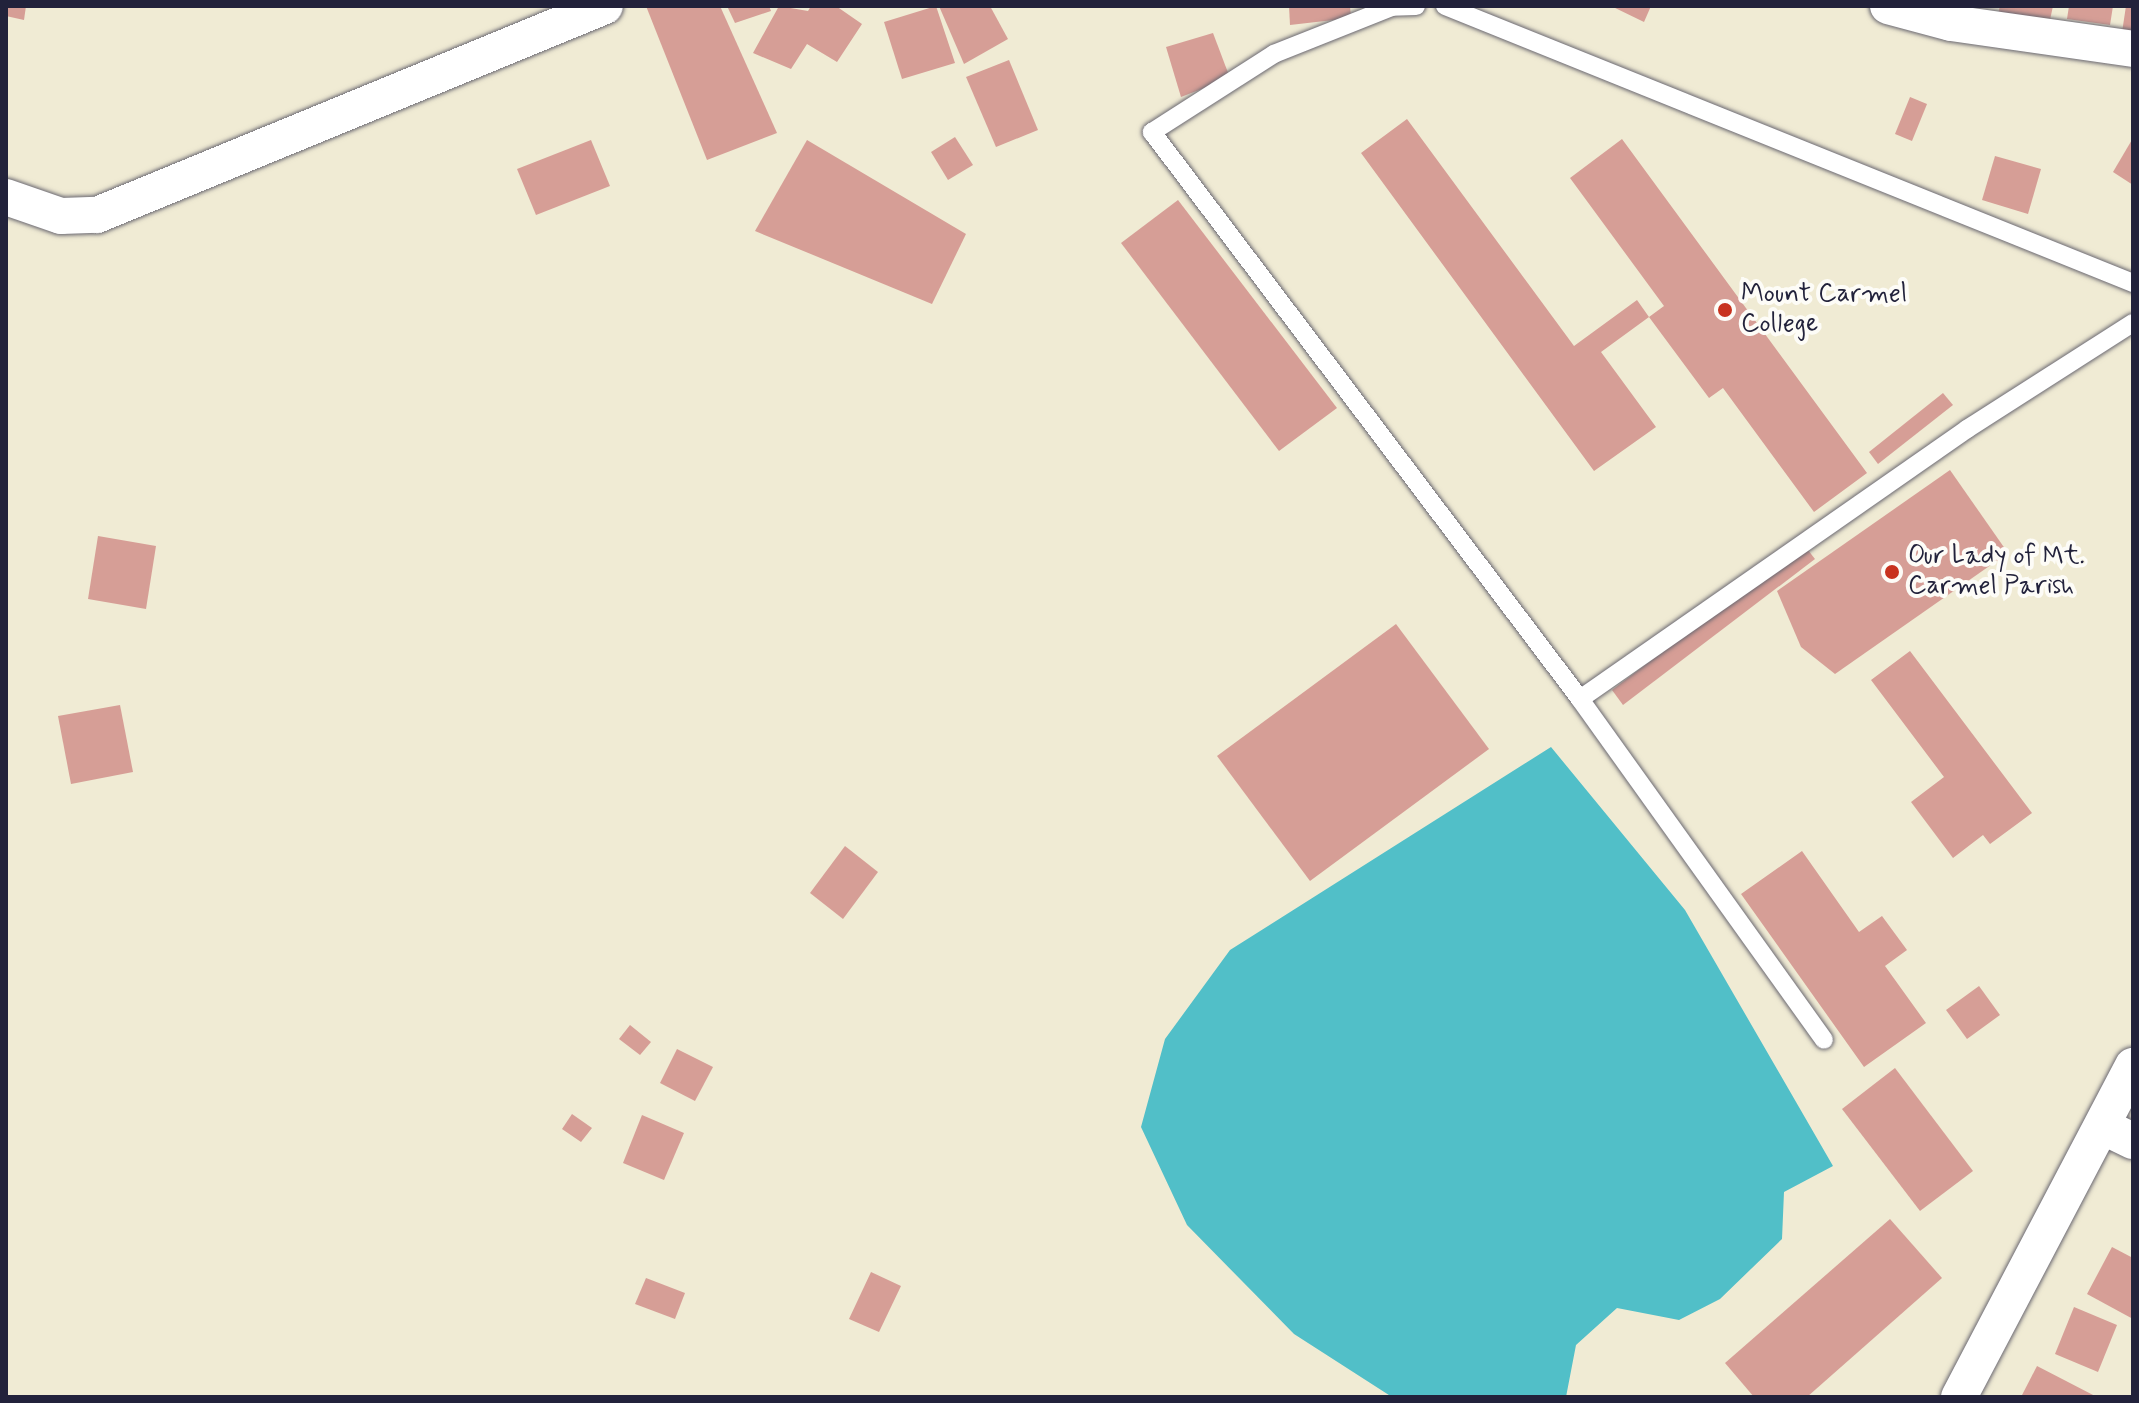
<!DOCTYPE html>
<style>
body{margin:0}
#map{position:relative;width:2139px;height:1403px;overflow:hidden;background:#f0ebd4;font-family:Mynerve,sans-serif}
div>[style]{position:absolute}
.water>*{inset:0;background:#51bfc8}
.building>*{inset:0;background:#d69e96}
.roads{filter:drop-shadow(0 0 2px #6a6871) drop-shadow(0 0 2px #6a6871)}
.lane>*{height:18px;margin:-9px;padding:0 9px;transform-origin:9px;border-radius:9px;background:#fff}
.street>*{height:36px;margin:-18px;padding:0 18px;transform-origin:18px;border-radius:18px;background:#fff}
.dots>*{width:22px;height:22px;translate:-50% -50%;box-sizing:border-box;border:4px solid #fdfcf7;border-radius:50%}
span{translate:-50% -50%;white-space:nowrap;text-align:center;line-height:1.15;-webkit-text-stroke:8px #fdfcf7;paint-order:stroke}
.poi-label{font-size:26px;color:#22223b}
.left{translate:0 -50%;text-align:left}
.frame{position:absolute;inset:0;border:8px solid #22223b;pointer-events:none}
</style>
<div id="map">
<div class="water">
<div style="clip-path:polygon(1551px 747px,1685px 910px,1833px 1166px,1784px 1192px,1782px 1239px,1720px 1299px,1679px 1320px,1617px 1308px,1576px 1345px,1566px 1397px,1392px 1397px,1294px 1334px,1187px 1225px,1141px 1127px,1165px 1039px,1230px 950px)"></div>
</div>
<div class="building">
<div style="clip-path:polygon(6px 6px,26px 6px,24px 20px,6px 16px)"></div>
<div style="clip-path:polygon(646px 6px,720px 6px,777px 133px,707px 160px)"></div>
<div style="clip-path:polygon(727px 6px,769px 6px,771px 11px,735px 23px)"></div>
<div style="clip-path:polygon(779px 6px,808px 11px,811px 6px,836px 6px,862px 24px,837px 62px,807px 44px,791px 69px,753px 53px)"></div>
<div style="clip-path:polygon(936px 6px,955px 63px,902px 79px,884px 22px)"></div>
<div style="clip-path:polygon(939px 6px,990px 6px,1008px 39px,964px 64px)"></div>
<div style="clip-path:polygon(1289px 6px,1350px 6px,1351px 18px,1290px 25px)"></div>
<div style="clip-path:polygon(1611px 6px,1651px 6px,1644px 22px)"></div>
<div style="clip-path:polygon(2000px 6px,2053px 6px,2048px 29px,1997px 18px)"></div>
<div style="clip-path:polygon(2069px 6px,2113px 6px,2110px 25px,2067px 19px)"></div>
<div style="clip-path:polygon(2126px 6px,2133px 6px,2133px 41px,2121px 39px)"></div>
<div style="clip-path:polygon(1213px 33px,1230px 78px,1181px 97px,1166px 47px)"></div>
<div style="clip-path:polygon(1009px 60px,1038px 130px,996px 147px,966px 77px)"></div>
<div style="clip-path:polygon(1910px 97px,1927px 104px,1912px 141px,1895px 134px)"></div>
<div style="clip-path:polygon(1407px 119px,1574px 346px,1637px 300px,1649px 317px,1601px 352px,1656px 427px,1594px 471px,1361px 153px)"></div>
<div style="clip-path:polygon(955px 137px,973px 165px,948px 180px,931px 152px)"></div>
<div style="clip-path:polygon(2133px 138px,2133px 185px,2113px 172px)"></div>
<div style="clip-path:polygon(1622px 139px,1867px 473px,1814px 512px,1723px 388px,1709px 398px,1649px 317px,1664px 306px,1570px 178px)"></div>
<div style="clip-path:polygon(591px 140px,610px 186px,536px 215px,517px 169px)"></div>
<div style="clip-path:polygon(807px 140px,966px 234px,932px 304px,755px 231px)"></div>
<div style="clip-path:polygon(1995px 156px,2041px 169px,2028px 214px,1982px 200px)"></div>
<div style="clip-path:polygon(1178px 200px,1337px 408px,1279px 451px,1121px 243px)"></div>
<div style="clip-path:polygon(1943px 393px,1953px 405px,1878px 464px,1869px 452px)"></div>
<div style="clip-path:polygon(1950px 470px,2008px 553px,1835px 674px,1801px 647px,1777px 591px)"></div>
<div style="clip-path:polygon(98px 536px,156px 546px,146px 609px,88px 599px)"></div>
<div style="clip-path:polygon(1804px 545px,1815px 559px,1623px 705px,1612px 690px)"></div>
<div style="clip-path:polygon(1396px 624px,1489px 749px,1310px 881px,1217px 756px)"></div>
<div style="clip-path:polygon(1910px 651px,2032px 813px,1990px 844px,1983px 835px,1953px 858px,1911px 802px,1944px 777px,1871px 680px)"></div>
<div style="clip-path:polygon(120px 705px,133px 772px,71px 784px,58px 716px)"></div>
<div style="clip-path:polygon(845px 846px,878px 872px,843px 919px,810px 893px)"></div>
<div style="clip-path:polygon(1802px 851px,1859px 932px,1882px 916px,1907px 950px,1885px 966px,1926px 1023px,1864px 1067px,1741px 894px)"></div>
<div style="clip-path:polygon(1979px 986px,2000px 1015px,1967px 1039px,1946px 1010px)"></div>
<div style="clip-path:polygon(630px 1025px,651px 1042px,640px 1055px,619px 1039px)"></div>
<div style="clip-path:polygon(677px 1049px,713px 1067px,695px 1101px,660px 1083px)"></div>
<div style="clip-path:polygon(1895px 1068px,1973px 1171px,1920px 1211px,1842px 1109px)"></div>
<div style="clip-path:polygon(572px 1114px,592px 1128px,581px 1142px,562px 1129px)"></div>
<div style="clip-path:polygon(642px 1115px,684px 1133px,664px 1180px,623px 1163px)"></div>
<div style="clip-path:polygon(1890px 1219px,1942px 1278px,1807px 1397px,1754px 1397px,1725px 1363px)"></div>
<div style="clip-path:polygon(2112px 1247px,2133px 1258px,2133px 1319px,2087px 1294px)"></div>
<div style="clip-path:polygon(871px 1272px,901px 1286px,879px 1332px,849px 1319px)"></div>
<div style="clip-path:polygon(646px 1278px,685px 1293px,675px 1319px,635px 1304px)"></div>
<div style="clip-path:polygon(2074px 1307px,2117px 1325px,2098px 1372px,2055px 1354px)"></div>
<div style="clip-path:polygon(2037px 1366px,2097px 1397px,2021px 1397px)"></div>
</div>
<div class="roads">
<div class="lane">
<div style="left:1416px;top:6px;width:24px;rotate:178deg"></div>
<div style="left:1392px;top:7px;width:127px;rotate:158.3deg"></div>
<div style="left:1274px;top:54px;width:145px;rotate:147.4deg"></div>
<div style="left:1152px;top:132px;width:710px;rotate:52.95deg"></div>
<div style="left:1580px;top:699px;width:419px;rotate:54.4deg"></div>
<div style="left:1445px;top:6px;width:742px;rotate:21.93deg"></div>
<div style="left:1580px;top:699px;width:472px;rotate:-34.9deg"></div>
<div style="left:1967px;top:429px;width:197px;rotate:-32.6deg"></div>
</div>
<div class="street">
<div style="left:1888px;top:6px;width:65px;rotate:15.1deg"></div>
<div style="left:1951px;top:23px;width:184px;rotate:8.1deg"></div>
<div style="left:6px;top:197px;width:58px;rotate:19.1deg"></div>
<div style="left:61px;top:216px;width:36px;rotate:-2deg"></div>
<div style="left:97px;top:215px;width:549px;rotate:-22.36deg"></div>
<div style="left:2104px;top:1127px;width:32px;rotate:26deg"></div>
<div style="left:1959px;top:1397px;width:374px;rotate:-62.3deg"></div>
</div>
</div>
<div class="dots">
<div style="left:1725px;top:310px;background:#c8321e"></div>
<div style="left:1892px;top:572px;background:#c8321e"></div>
</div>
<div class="poi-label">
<span class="left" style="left:1741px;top:310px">Mount Carmel<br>College</span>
<span class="left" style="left:1908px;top:572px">Our Lady of Mt.<br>Carmel Parish</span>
</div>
<div class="frame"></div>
</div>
